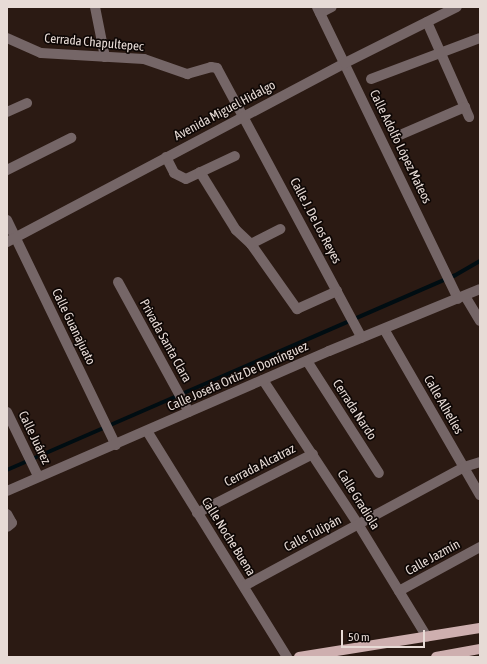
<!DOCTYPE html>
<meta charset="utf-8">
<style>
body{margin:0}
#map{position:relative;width:487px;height:664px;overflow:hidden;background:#2b1a13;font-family:"Asap Condensed",sans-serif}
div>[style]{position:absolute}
.stream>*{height:3.5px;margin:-1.75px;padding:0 1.75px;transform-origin:1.75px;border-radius:1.75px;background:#000d12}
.minor>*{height:10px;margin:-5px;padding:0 5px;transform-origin:5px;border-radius:5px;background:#756667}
.major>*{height:10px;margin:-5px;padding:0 5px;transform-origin:5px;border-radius:5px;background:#ceafaf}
span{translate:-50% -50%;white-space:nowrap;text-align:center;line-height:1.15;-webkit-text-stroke:3.5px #0e0705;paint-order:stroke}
.street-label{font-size:13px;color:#e7dbd6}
.frame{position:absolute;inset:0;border:8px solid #e7dbd6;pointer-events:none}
.scale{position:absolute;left:341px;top:630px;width:84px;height:18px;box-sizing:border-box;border:2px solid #e7dbd6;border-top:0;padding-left:5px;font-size:12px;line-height:14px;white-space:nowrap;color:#e7dbd6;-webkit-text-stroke:3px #0e0705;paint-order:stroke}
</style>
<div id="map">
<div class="stream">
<div style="left:7px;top:470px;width:487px;rotate:-23.5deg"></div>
<div style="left:454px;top:276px;width:30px;rotate:-30deg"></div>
</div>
<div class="minor">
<div style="left:95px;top:7px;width:51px;rotate:78.7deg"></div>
<div style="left:317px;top:7px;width:324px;rotate:64.2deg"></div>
<div style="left:320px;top:13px;width:13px;rotate:-27deg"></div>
<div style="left:427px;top:22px;width:104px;rotate:66.1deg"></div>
<div style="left:7px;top:38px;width:37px;rotate:24deg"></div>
<div style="left:41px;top:53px;width:103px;rotate:3.3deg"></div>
<div style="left:144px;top:59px;width:46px;rotate:19.2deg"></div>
<div style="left:187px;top:74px;width:25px;rotate:-16deg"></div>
<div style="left:211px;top:67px;width:6px;rotate:9deg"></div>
<div style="left:217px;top:68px;width:306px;rotate:61.8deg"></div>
<div style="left:371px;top:79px;width:116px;rotate:-20.6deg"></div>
<div style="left:7px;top:112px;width:22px;rotate:-24deg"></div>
<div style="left:400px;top:135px;width:71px;rotate:-23.3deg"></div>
<div style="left:166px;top:157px;width:18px;rotate:63deg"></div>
<div style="left:174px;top:173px;width:13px;rotate:27deg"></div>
<div style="left:186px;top:179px;width:54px;rotate:-25.1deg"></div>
<div style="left:7px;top:170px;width:72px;rotate:-26.6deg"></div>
<div style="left:200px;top:172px;width:68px;rotate:58.2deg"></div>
<div style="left:236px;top:230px;width:21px;rotate:43deg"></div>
<div style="left:251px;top:244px;width:80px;rotate:54.7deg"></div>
<div style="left:297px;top:309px;width:44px;rotate:-24.2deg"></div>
<div style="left:7px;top:220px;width:250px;rotate:64.2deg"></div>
<div style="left:7px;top:242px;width:382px;rotate:-27.9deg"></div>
<div style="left:345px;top:63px;width:125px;rotate:-26.6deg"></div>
<div style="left:251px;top:244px;width:33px;rotate:-27deg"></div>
<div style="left:118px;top:282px;width:148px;rotate:61.4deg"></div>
<div style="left:465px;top:296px;width:29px;rotate:59deg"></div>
<div style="left:384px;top:329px;width:192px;rotate:60deg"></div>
<div style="left:307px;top:361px;width:133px;rotate:57.3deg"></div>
<div style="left:263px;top:380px;width:173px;rotate:56.6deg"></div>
<div style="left:358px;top:524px;width:132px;rotate:58.6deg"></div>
<div style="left:7px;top:412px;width:71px;rotate:64.2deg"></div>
<div style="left:147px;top:431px;width:266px;rotate:58.2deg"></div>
<div style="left:7px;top:491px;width:351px;rotate:-23.5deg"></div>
<div style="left:329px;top:351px;width:163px;rotate:-22.3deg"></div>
<div style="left:197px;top:513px;width:130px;rotate:-27deg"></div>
<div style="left:7px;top:514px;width:10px;rotate:61deg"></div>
<div style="left:12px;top:523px;width:6px;rotate:141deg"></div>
<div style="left:244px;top:586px;width:250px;rotate:-28.4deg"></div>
<div style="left:464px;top:467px;width:17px;rotate:-17deg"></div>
<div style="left:399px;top:591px;width:92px;rotate:-28.5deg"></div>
</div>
<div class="major">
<div style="left:299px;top:657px;width:183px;rotate:-9.1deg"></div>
<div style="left:436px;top:657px;width:45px;rotate:-10.3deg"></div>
</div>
<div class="street-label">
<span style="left:94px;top:43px;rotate:5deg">Cerrada Chapultepec</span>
<span style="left:225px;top:111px;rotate:-28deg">Avenida Miguel Hidalgo</span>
<span style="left:400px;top:147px;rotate:64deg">Calle Adolfo López Mateos</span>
<span style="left:315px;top:221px;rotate:62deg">Calle J. De Los Reyes</span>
<span style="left:73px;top:327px;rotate:64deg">Calle Guanajuato</span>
<span style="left:165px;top:341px;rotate:61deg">Privada Santa Clara</span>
<span style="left:238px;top:377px;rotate:-24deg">Calle Josefa Ortiz De Domínguez</span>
<span style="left:443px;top:405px;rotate:60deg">Calle Alhelíes</span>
<span style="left:354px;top:410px;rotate:57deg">Cerrada Nardo</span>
<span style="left:34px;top:438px;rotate:64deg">Calle Juárez</span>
<span style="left:260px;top:466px;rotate:-27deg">Cerrada Alcatraz</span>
<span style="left:358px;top:500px;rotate:58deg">Calle Gradiola</span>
<span style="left:313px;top:534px;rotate:-28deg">Calle Tulipán</span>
<span style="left:228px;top:537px;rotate:58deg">Calle Noche Buena</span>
<span style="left:433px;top:558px;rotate:-29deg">Calle Jazmín</span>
</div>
<div class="frame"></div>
<div class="scale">50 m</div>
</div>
